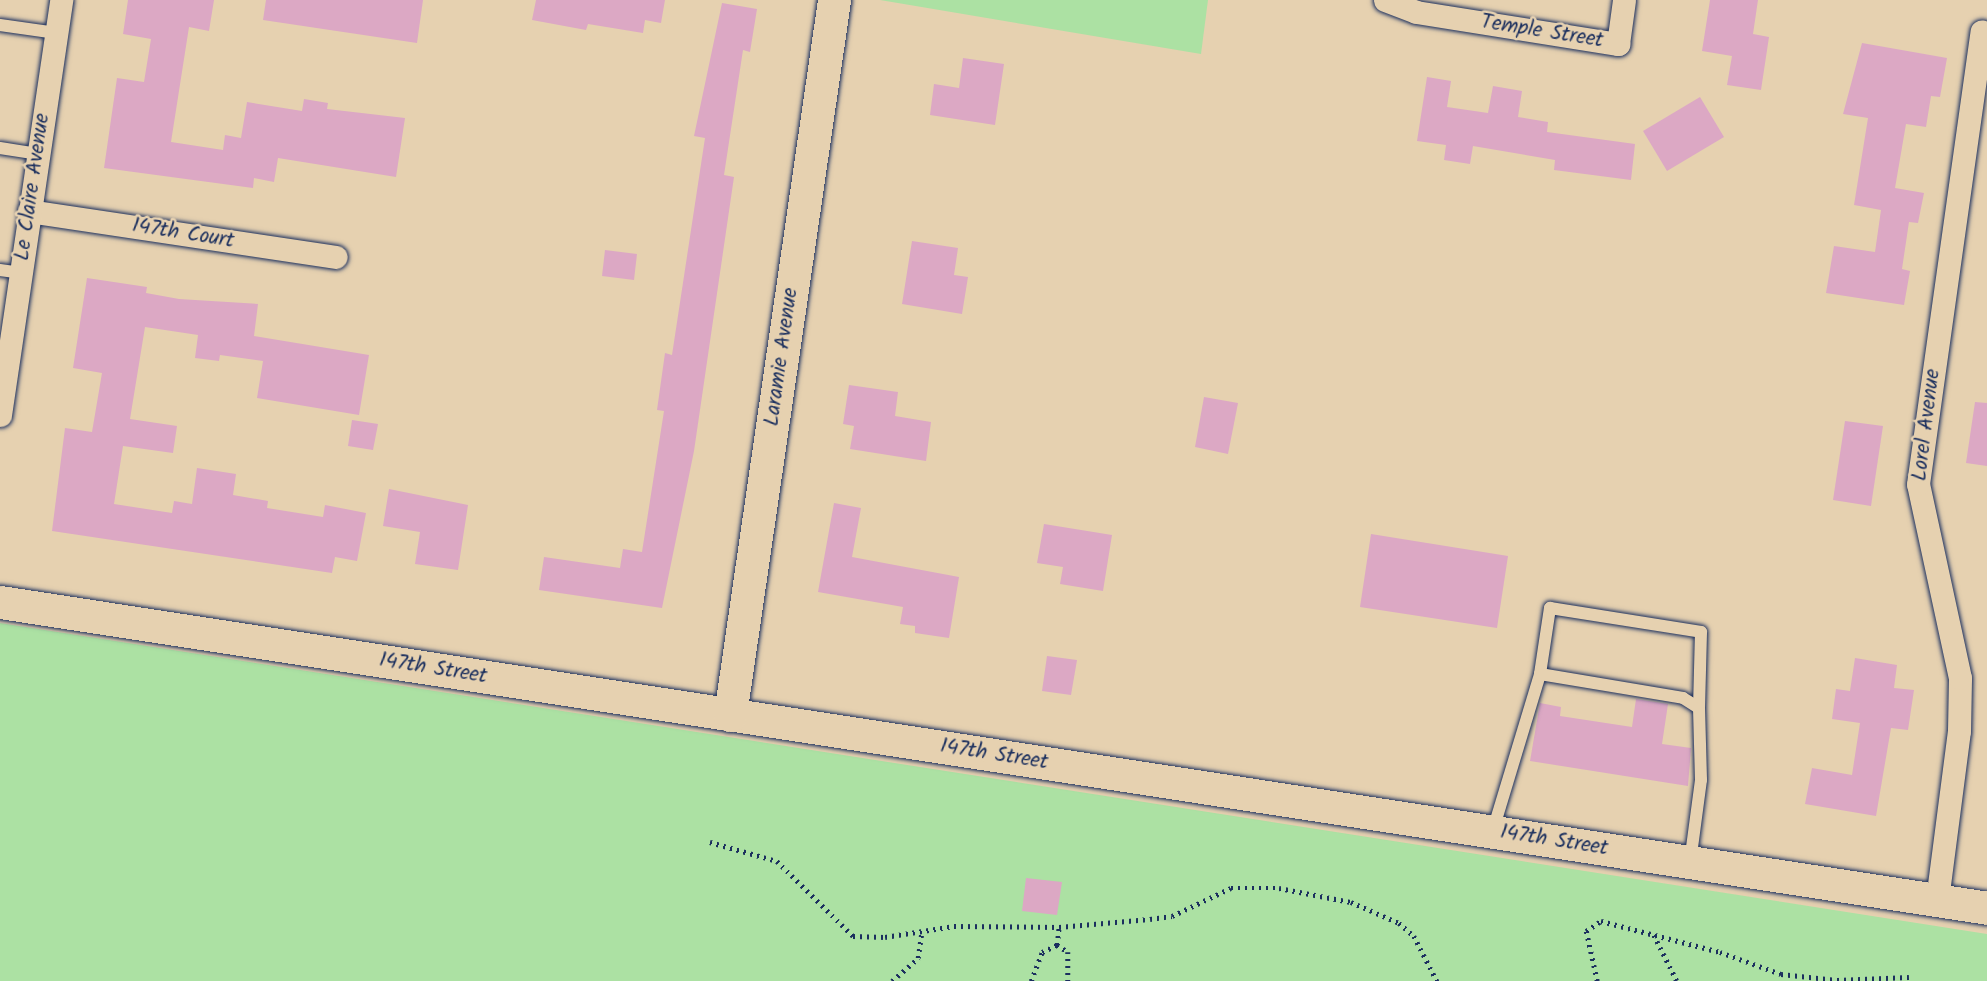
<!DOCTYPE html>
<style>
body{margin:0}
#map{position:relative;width:1987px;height:981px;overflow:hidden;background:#e6d1b0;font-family:Kalam,sans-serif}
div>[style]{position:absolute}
.green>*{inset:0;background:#ace1a3}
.building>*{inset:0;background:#dca8c4}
.path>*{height:4.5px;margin-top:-2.25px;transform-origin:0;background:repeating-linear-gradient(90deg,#1b2f5e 0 2px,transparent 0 7px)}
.roads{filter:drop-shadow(0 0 2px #1b2f5e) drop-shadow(0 0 2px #1b2f5e)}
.lane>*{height:12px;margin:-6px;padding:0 6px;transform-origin:6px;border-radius:6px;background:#e6d1b0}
.street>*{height:23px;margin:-11.5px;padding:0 11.5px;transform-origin:11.5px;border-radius:11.5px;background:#e6d1b0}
.secondary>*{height:33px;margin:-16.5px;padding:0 16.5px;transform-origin:16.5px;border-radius:16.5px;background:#e6d1b0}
span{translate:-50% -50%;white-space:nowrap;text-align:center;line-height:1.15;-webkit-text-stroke:5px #e6d1b0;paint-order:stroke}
.street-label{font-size:21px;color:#1b2f5e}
</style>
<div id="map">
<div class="green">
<div style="clip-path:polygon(880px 0,1208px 0,1201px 54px)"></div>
<div style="clip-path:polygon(0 623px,1987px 934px,1987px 981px,0 981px)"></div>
</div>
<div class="building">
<div style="clip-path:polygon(128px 0,214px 0,209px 31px,189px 27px,171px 142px,223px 150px,225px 135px,241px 138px,247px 102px,302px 111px,304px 99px,328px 103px,327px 109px,405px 118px,396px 177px,278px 158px,274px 182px,254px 178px,253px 188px,104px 168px,117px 78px,144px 82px,151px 39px,123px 34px)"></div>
<div style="clip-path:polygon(266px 0,423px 0,417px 43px,263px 20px)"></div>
<div style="clip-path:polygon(536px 0,665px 0,661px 23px,645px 20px,643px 33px,588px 24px,586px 30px,532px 20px)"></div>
<div style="clip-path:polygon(1710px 0,1758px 0,1753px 34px,1769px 37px,1761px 90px,1727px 85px,1732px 56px,1702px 51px)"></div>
<div style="clip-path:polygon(722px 3px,757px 9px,750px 52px,743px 50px,724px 175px,734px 177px,694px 451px,662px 608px,539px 590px,544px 557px,620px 568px,623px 549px,642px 552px,664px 411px,657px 410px,665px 353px,672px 355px,705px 138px,694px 136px)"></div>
<div style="clip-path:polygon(1862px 43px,1947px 58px,1940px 97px,1931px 96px,1926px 127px,1906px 124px,1895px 188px,1924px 193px,1918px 223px,1909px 222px,1902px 269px,1910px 271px,1904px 305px,1826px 293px,1834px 246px,1875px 252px,1881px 210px,1854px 205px,1868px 118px,1843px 114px)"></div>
<div style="clip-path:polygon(963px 58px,1004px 64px,995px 125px,930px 115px,934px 84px,959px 88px)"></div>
<div style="clip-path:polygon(1427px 77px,1451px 81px,1447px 107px,1488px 113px,1493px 86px,1522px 91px,1518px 117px,1548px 122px,1547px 132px,1635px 144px,1631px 180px,1554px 170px,1555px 160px,1473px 146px,1470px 164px,1444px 160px,1446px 145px,1417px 141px)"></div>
<div style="clip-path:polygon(1700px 97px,1724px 137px,1667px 171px,1643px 131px)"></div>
<div style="clip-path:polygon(912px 241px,958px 248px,954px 275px,968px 277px,962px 314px,902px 304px)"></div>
<div style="clip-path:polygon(605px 250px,637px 254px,634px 280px,602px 276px)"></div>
<div style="clip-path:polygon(87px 278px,147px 287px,146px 293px,179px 299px,258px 304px,254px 336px,369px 355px,359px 415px,257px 398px,263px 361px,220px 355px,219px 361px,195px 358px,198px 335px,145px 327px,130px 419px,177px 426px,173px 453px,123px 446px,114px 504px,172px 513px,174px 501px,192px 504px,197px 468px,236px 474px,233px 495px,268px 501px,267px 508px,323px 517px,325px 505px,366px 513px,357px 561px,335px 557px,332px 573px,52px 531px,65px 428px,92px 432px,102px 373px,73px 368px)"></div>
<div style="clip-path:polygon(849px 385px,898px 392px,895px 416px,931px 422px,926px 461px,850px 449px,854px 426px,843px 424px)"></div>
<div style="clip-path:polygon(1204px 397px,1238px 403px,1228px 454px,1195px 447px)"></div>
<div style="clip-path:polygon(1975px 402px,1987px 403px,1987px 466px,1966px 463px)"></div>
<div style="clip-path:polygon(352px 420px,378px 424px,373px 450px,348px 446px)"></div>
<div style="clip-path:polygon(1845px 421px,1883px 426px,1871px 506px,1833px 500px)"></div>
<div style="clip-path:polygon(389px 489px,468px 505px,458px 570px,415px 564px,420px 532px,383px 526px)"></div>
<div style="clip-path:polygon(834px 503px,861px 508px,852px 557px,959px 577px,949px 638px,915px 633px,915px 626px,900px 624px,903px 607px,818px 592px)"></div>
<div style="clip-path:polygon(1044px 524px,1112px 535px,1103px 591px,1060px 584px,1063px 567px,1037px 563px)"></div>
<div style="clip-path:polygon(1371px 534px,1508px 556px,1497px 628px,1360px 607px)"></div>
<div style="clip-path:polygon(1047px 656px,1077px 660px,1071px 695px,1042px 691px)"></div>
<div style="clip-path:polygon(1855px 658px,1897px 665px,1894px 688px,1914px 690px,1908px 730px,1891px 728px,1876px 816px,1805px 804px,1812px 768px,1852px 775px,1860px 723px,1832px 719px,1836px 689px,1850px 691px)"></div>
<div style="clip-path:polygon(1636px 699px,1668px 704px,1662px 744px,1691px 748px,1688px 786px,1530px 761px,1540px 703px,1561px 707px,1560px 716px,1632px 727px)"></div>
<div style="clip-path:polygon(1026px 878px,1062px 882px,1057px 915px,1022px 911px)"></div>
</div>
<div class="path">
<div style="left:710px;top:842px;width:70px;rotate:15.8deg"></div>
<div style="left:777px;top:861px;width:107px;rotate:44.6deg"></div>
<div style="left:853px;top:936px;width:32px;rotate:2deg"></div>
<div style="left:885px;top:937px;width:70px;rotate:-9.1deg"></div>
<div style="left:954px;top:926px;width:105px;rotate:0.5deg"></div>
<div style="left:1059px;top:927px;width:91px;rotate:-5deg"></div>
<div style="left:1150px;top:919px;width:22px;rotate:-8deg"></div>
<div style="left:1172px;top:916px;width:65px;rotate:-25.4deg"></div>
<div style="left:1231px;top:888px;width:48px"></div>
<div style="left:1279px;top:888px;width:73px;rotate:11deg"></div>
<div style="left:1351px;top:902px;width:52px;rotate:23.6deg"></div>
<div style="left:1399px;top:923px;width:20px;rotate:41deg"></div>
<div style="left:1414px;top:936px;width:51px;rotate:62.9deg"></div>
<div style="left:1654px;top:935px;width:51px;rotate:63.4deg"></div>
<div style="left:1057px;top:945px;width:18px;rotate:-84deg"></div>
<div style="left:892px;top:981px;width:35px;rotate:-41deg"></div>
<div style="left:918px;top:958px;width:27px;rotate:-82deg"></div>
<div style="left:1031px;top:981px;width:31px;rotate:-69deg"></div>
<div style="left:1042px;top:952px;width:17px;rotate:-25deg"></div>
<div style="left:1057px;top:945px;width:13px;rotate:32deg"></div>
<div style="left:1068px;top:952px;width:29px;rotate:90deg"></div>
<div style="left:1597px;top:981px;width:51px;rotate:-102.4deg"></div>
<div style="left:1586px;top:931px;width:18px;rotate:-34deg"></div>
<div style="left:1601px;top:921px;width:123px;rotate:14.6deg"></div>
<div style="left:1720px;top:952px;width:65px;rotate:19.8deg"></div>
<div style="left:1781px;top:974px;width:56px;rotate:6.1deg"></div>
<div style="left:1837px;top:980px;width:72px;rotate:-2.4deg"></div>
</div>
<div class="roads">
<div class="lane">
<div style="left:0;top:25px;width:57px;rotate:8.1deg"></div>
<div style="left:0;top:148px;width:38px;rotate:9deg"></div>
<div style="left:0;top:270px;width:21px;rotate:8deg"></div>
<div style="left:1540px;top:674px;width:67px;rotate:-81.4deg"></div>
<div style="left:1550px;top:608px;width:153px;rotate:9deg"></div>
<div style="left:1701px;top:632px;width:76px;rotate:91.5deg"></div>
<div style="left:1493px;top:830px;width:163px;rotate:-73.2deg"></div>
<div style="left:1540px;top:674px;width:145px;rotate:9.5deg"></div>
<div style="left:1683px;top:698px;width:19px;rotate:32deg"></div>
<div style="left:1699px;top:708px;width:72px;rotate:88.4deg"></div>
<div style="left:1701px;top:780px;width:83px;rotate:97.6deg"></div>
</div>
<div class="street">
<div style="left:1385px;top:0;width:33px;rotate:21deg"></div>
<div style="left:1416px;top:12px;width:205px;rotate:9deg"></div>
<div style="left:1618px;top:44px;width:44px;rotate:-82.2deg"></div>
<div style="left:29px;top:211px;width:310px;rotate:8.5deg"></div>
<div style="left:0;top:415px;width:419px;rotate:-81.6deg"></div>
<div style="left:1937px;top:900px;width:170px;rotate:-82.6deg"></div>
<div style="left:1959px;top:731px;width:53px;rotate:-88.9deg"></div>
<div style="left:1960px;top:678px;width:198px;rotate:-102.2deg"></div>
<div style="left:1918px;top:484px;width:457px;rotate:-82deg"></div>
</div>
<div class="secondary">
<div style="left:0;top:602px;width:2010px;rotate:8.75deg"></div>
<div style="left:730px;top:715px;width:723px;rotate:-81.72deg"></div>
</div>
</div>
<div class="street-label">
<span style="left:1542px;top:32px;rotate:9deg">Temple Street</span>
<span style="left:33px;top:187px;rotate:-82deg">Le Claire Avenue</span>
<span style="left:183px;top:234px;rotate:9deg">147th Court</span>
<span style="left:782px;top:357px;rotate:-82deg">Laramie Avenue</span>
<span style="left:1927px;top:425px;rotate:-83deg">Lorel Avenue</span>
<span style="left:433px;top:669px;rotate:9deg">147th Street</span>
<span style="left:994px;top:755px;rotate:9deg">147th Street</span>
<span style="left:1554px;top:841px;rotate:9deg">147th Street</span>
</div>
</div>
